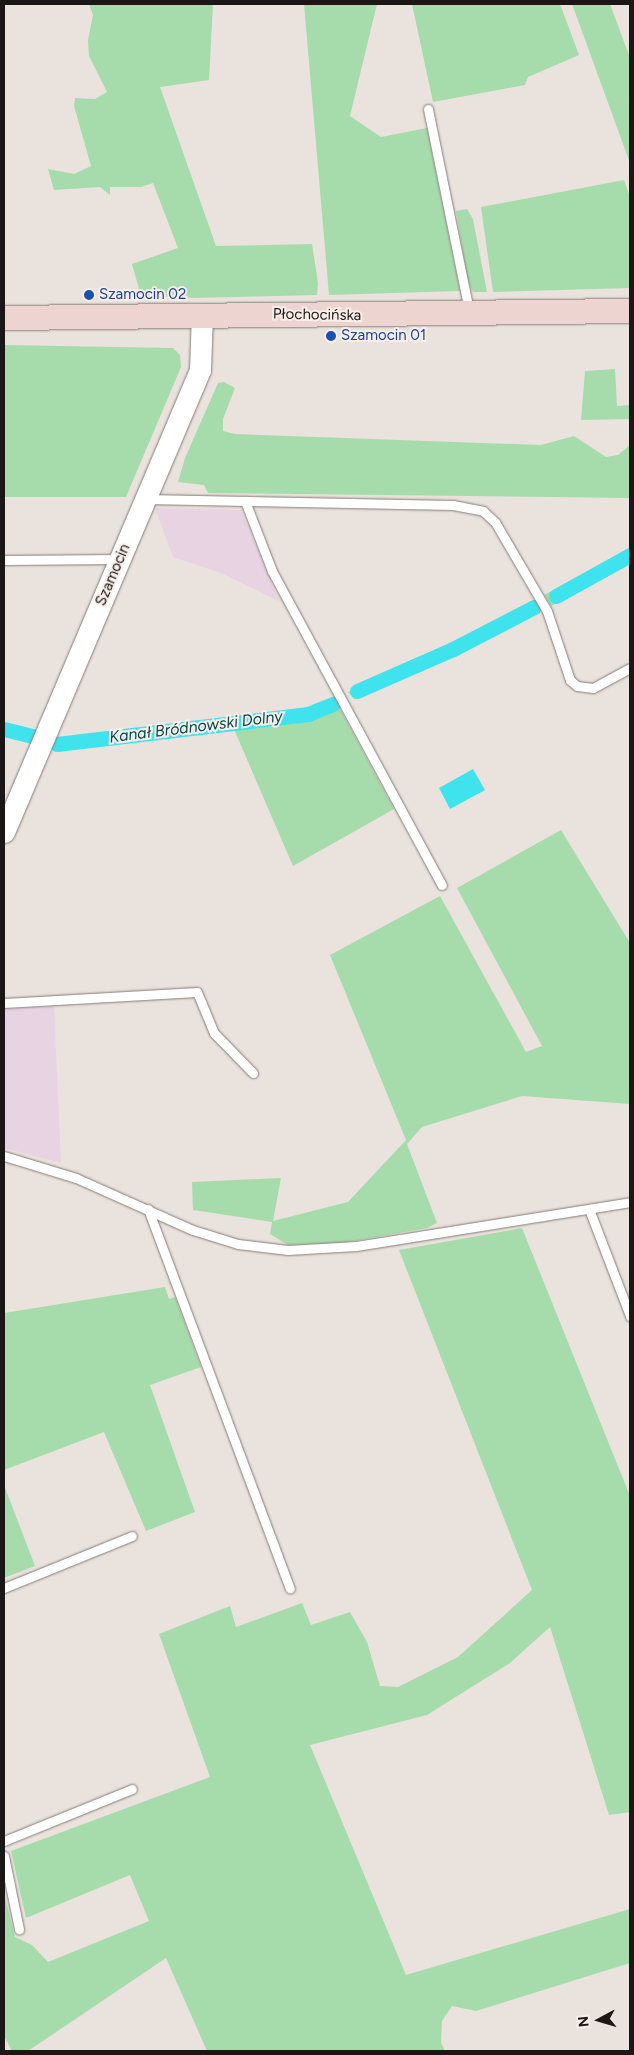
<!DOCTYPE html>
<meta charset="utf-8">
<style>
body{margin:0}
#map{position:relative;width:634px;height:2055px;overflow:hidden;background:#eae2dd;font-family:Figtree,sans-serif}
div>[style]{position:absolute}
.commercial>*{inset:0;background:#e7d3e2}
.green>*{inset:0;background:#a6dcab}
.water>*{inset:0;background:#3ee3ed}
.canal>*{height:15px;margin:-7.5px;padding:0 7.5px;transform-origin:7.5px;border-radius:7.5px;background:#3ee3ed}
.roads{filter:drop-shadow(0 0 1px #847c78) drop-shadow(0 0 1px #847c78)}
.service>*{height:9px;margin:-4.5px;padding:0 4.5px;transform-origin:4.5px;border-radius:4.5px;background:#fff}
.tertiary>*{height:21px;margin:-10.5px;padding:0 10.5px;transform-origin:10.5px;border-radius:10.5px;background:#fff}
.secondary>*{height:24px;margin:-12px;padding:0 12px;transform-origin:12px;border-radius:12px;background:#eed4d0}
.dots>*{width:14px;height:14px;translate:-50% -50%;box-sizing:border-box;border:2px solid #f8efea;border-radius:50%}
span{translate:-50% -50%;white-space:nowrap;text-align:center;line-height:1.15;-webkit-text-stroke:4px #f8efea;paint-order:stroke}
.transit-label{font-size:15px;color:#164399}
.left{translate:0 -50%;text-align:left}
.street-label{font-size:15px;color:#1b1716}
.water-label{font-size:16px;color:#00494d;font-style:italic}
.frame{position:absolute;inset:0;border:5px solid #1b1716;pointer-events:none}
.north{position:absolute;left:574px;top:1995px;width:50px;height:50px;-webkit-text-stroke:4px #f8efea;paint-order:stroke;rotate:264deg;font-size:14px;font-weight:700;line-height:20px;text-align:center;color:#1b1716}
.north::after{content:'';display:block;margin:auto;width:18px;height:22px;background:#1b1716;clip-path:polygon(50% 0,100% 100%,50% 72%,0 100%)}
</style>
<div id="map">
<div class="commercial">
<div style="clip-path:polygon(155px 508px,241px 510px,279px 601px,221px 573px,173px 557px)"></div>
<div style="clip-path:polygon(54px 1006px,61px 1163px,4px 1148px,4px 1009px)"></div>
</div>
<div class="green">
<div style="clip-path:polygon(89px 4px,213px 4px,209px 80px,160px 87px,216px 246px,312px 244px,318px 283px,317px 295px,194px 298px,141px 296px,132px 264px,178px 248px,153px 183px,141px 187px,110px 187px,110px 195px,100px 187px,54px 190px,48px 169px,74px 174px,91px 166px,74px 106px,75px 98px,95px 99px,107px 92px,89px 56px,88px 40px,93px 15px)"></div>
<div style="clip-path:polygon(304px 4px,377px 4px,350px 116px,381px 137px,427px 128px,460px 291px,329px 295px)"></div>
<div style="clip-path:polygon(412px 4px,560px 4px,579px 55px,528px 77px,525px 85px,433px 102px)"></div>
<div style="clip-path:polygon(572px 4px,610px 4px,630px 58px,630px 163px)"></div>
<div style="clip-path:polygon(624px 180px,630px 197px,630px 288px,493px 292px,481px 207px)"></div>
<div style="clip-path:polygon(467px 209px,473px 219px,487px 292px,473px 292px,468px 282px,456px 211px)"></div>
<div style="clip-path:polygon(4px 345px,173px 348px,180px 355px,181px 367px,126px 497px,4px 497px)"></div>
<div style="clip-path:polygon(615px 369px,617px 406px,630px 405px,630px 419px,581px 420px,585px 371px)"></div>
<div style="clip-path:polygon(224px 382px,235px 388px,223px 419px,223px 431px,235px 434px,541px 445px,574px 436px,606px 457px,618px 455px,630px 445px,630px 498px,208px 493px,204px 485px,178px 482px,185px 458px,218px 383px)"></div>
<div style="clip-path:polygon(630px 549px,630px 564px,551px 606px,544px 595px)"></div>
<div style="clip-path:polygon(535px 600px,541px 609px,455px 653px,354px 699px,348px 692px,452px 646px)"></div>
<div style="clip-path:polygon(334px 698px,394px 809px,293px 866px,233px 727px,46px 747px,52px 739px,306px 710px)"></div>
<div style="clip-path:polygon(561px 830px,630px 943px,630px 1104px,522px 1096px,422px 1127px,407px 1144px,437px 1223px,427px 1228px,343px 1243px,288px 1245px,270px 1234px,272px 1222px,193px 1210px,192px 1182px,281px 1178px,273px 1221px,348px 1202px,406px 1140px,330px 955px,440px 896px,526px 1052px,542px 1046px,457px 888px)"></div>
<div style="clip-path:polygon(522px 1228px,630px 1496px,630px 1812px,609px 1815px,550px 1627px,510px 1663px,427px 1715px,310px 1745px,406px 1975px,630px 1909px,630px 1963px,476px 2011px,452px 2006px,442px 2021px,441px 2043px,445px 2051px,207px 2051px,166px 1958px,28px 2051px,12px 2051px,4px 2036px,4px 1893px,15px 1937px,32px 1945px,48px 1962px,149px 1921px,130px 1875px,26px 1918px,11px 1851px,210px 1777px,159px 1634px,230px 1606px,236px 1627px,302px 1603px,311px 1625px,350px 1612px,367px 1642px,380px 1686px,398px 1687px,458px 1657px,532px 1590px,399px 1250px)"></div>
<div style="clip-path:polygon(165px 1287px,169px 1299px,175px 1297px,201px 1367px,150px 1385px,195px 1512px,146px 1531px,104px 1432px,4px 1470px,4px 1313px)"></div>
<div style="clip-path:polygon(4px 1485px,35px 1566px,4px 1578px)"></div>
</div>
<div class="water">
<div style="clip-path:polygon(473px 769px,485px 790px,450px 809px,439px 788px)"></div>
</div>
<div class="canal">
<div style="left:556px;top:596px;width:85px;rotate:-29deg"></div>
<div style="left:357px;top:691px;width:105px;rotate:-23.6deg"></div>
<div style="left:453px;top:649px;width:91px;rotate:-27.4deg"></div>
<div style="left:4px;top:729px;width:29px;rotate:14deg"></div>
<div style="left:57px;top:744px;width:253px;rotate:-6.8deg"></div>
<div style="left:308px;top:714px;width:27px;rotate:-22deg"></div>
</div>
<div class="roads">
<div class="service">
<div style="left:428px;top:109px;width:206px;rotate:78.5deg"></div>
<div style="left:145px;top:499px;width:308px;rotate:1.1deg"></div>
<div style="left:453px;top:505px;width:31px;rotate:11deg"></div>
<div style="left:483px;top:511px;width:16px;rotate:43deg"></div>
<div style="left:495px;top:522px;width:103px;rotate:59.7deg"></div>
<div style="left:547px;top:611px;width:73px;rotate:71.6deg"></div>
<div style="left:570px;top:680px;width:9px;rotate:41deg"></div>
<div style="left:577px;top:686px;width:16px;rotate:7deg"></div>
<div style="left:593px;top:688px;width:42px;rotate:-28.4deg"></div>
<div style="left:245px;top:501px;width:75px;rotate:68.9deg"></div>
<div style="left:272px;top:571px;width:357px;rotate:61.6deg"></div>
<div style="left:4px;top:560px;width:116px;rotate:-0.5deg"></div>
<div style="left:4px;top:1003px;width:193px;rotate:-3.3deg"></div>
<div style="left:197px;top:992px;width:44px;rotate:67.5deg"></div>
<div style="left:214px;top:1033px;width:56px;rotate:45.7deg"></div>
<div style="left:4px;top:1156px;width:75px;rotate:17deg"></div>
<div style="left:76px;top:1178px;width:128px;rotate:24deg"></div>
<div style="left:193px;top:1230px;width:47px;rotate:17.3deg"></div>
<div style="left:238px;top:1244px;width:50px;rotate:6.8deg"></div>
<div style="left:288px;top:1250px;width:68px;rotate:-3.4deg"></div>
<div style="left:356px;top:1246px;width:278px;rotate:-9.1deg"></div>
<div style="left:148px;top:1209px;width:405px;rotate:69.5deg"></div>
<div style="left:589px;top:1209px;width:115px;rotate:69deg"></div>
<div style="left:4px;top:1588px;width:138px;rotate:-22.1deg"></div>
<div style="left:4px;top:1841px;width:138px;rotate:-22.1deg"></div>
<div style="left:4px;top:1856px;width:75px;rotate:78.4deg"></div>
</div>
<div class="tertiary">
<div style="left:4px;top:832px;width:502px;rotate:-67.01deg"></div>
<div style="left:200px;top:370px;width:56px;rotate:-88deg"></div>
</div>
<div class="secondary">
<div style="left:4px;top:318px;width:626px;rotate:-0.64deg"></div>
</div>
</div>
<div class="dots">
<div style="left:89px;top:295px;background:#1a4fb4"></div>
<div style="left:331px;top:336px;background:#1a4fb4"></div>
</div>
<div class="transit-label">
<span class="left" style="left:99px;top:295px">Szamocin 02</span>
<span class="left" style="left:341px;top:336px">Szamocin 01</span>
</div>
<div class="street-label">
<span style="left:317px;top:315px;rotate:1deg">Płochocińska</span>
<span style="left:113px;top:575px;rotate:-67deg">Szamocin</span>
</div>
<div class="water-label">
<span style="left:196px;top:727px;rotate:-7deg">Kanał Bródnowski Dolny</span>
</div>
<div class="frame"></div>
<div class="north">N</div>
</div>
